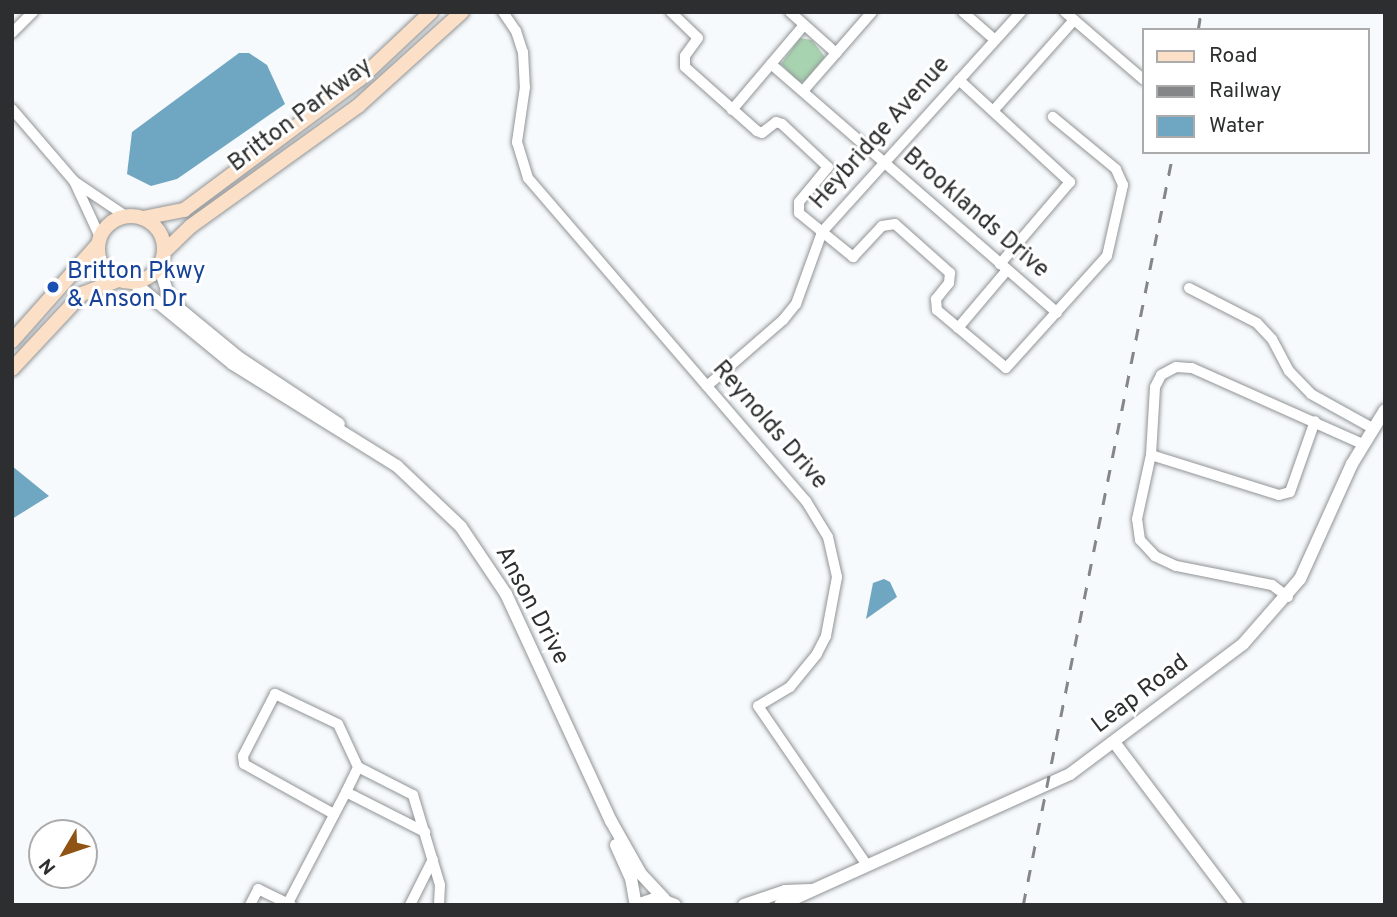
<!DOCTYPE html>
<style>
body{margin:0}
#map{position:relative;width:1397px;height:917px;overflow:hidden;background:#f7fafc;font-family:Overpass,sans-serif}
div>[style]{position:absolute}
.green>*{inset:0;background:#a8d3b0}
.water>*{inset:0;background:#6fa7c2}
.roads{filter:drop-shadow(0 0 2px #919496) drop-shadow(0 0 2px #919496)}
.minor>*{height:10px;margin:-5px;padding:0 5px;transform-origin:5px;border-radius:5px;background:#fff}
.tertiary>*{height:12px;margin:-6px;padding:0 6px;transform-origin:6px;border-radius:6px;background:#fff}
.secondary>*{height:14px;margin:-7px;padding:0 7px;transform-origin:7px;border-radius:7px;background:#fbe0c7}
.secondary>.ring{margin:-7px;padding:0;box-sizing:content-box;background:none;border:14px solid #fbe0c7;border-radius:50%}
.rail>*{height:2.5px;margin-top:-1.25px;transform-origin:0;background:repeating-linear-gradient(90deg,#848688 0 12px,transparent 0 24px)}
.dots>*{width:19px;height:19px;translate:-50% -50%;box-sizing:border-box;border:4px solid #fff;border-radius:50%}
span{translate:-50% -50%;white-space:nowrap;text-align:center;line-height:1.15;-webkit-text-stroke:6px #fff;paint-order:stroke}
.street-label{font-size:24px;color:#2d2e2f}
.transit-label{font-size:24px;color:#164399}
.left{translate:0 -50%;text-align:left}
.frame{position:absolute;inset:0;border:14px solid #2d2e2f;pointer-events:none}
.legend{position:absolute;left:1142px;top:28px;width:228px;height:126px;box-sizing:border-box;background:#fff;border:2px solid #ababac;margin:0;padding:9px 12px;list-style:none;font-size:21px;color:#2d2e2f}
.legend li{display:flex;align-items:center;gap:14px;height:35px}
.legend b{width:35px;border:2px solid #ababac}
.north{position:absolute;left:28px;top:819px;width:70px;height:70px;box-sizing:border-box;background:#fff;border:2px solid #ababac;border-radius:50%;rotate:231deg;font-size:19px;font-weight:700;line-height:28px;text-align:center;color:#2d2e2f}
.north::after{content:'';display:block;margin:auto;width:24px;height:32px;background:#8f5313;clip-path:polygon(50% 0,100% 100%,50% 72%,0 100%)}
</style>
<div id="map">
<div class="green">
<div style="clip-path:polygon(800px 38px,812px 40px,825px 57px,805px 81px,799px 82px,781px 64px)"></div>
</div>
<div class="water">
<div style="clip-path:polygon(239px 53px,249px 53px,267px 65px,285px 104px,177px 179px,151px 186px,127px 174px,132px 132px)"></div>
<div style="clip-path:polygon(12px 466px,49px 496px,12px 519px)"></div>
<div style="clip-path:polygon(884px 579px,890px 582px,897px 597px,866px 619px,873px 583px)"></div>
</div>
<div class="roads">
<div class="minor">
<div style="left:503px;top:12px;width:23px;rotate:56deg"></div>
<div style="left:516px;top:31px;width:22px;rotate:72deg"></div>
<div style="left:523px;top:52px;width:35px;rotate:87deg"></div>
<div style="left:525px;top:87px;width:56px;rotate:98.3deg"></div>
<div style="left:517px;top:142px;width:38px;rotate:73deg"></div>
<div style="left:528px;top:178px;width:426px;rotate:49.3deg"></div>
<div style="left:806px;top:501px;width:42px;rotate:58.6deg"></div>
<div style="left:828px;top:537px;width:41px;rotate:77.3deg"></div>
<div style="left:837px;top:577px;width:60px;rotate:100.6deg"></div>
<div style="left:826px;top:636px;width:20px;rotate:117deg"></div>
<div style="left:817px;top:654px;width:43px;rotate:129.3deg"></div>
<div style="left:790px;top:687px;width:37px;rotate:149deg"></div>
<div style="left:758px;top:706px;width:193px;rotate:55.6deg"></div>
<div style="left:671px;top:12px;width:37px;rotate:44deg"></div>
<div style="left:698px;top:38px;width:22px;rotate:126deg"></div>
<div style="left:685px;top:56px;width:11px;rotate:90deg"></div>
<div style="left:685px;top:67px;width:96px;rotate:41.6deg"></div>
<div style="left:757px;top:131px;width:5px;rotate:22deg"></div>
<div style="left:762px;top:133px;width:18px;rotate:-38deg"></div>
<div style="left:776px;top:122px;width:6px;rotate:18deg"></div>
<div style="left:782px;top:124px;width:63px;rotate:43.1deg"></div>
<div style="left:828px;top:167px;width:45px;rotate:129.6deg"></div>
<div style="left:799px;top:202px;width:11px;rotate:90deg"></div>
<div style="left:799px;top:213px;width:70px;rotate:39.2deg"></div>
<div style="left:853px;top:257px;width:42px;rotate:-46.9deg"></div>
<div style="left:882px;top:226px;width:13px;rotate:-9deg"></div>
<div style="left:895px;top:224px;width:74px;rotate:41.7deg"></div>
<div style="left:950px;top:273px;width:10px;rotate:96deg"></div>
<div style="left:949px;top:283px;width:21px;rotate:129deg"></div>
<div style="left:936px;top:299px;width:11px;rotate:85deg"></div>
<div style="left:937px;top:310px;width:90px;rotate:40deg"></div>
<div style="left:1006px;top:368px;width:151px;rotate:-48deg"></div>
<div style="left:1107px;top:256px;width:73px;rotate:-77.3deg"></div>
<div style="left:1123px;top:185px;width:17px;rotate:-114deg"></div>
<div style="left:1116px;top:169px;width:82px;rotate:-140.5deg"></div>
<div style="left:790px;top:12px;width:62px;rotate:41.7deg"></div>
<div style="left:963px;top:12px;width:41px;rotate:41.1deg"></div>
<div style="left:1065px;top:12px;width:103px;rotate:40.7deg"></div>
<div style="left:12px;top:33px;width:30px;rotate:-45deg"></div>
<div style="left:771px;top:64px;width:379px;rotate:41deg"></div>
<div style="left:959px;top:80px;width:151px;rotate:42.6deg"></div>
<div style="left:1070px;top:182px;width:108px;rotate:130.5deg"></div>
<div style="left:803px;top:91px;width:105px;rotate:-48.9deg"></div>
<div style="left:12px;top:109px;width:95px;rotate:49.3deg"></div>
<div style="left:74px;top:181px;width:62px;rotate:65.1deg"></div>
<div style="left:732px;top:110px;width:111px;rotate:-49.7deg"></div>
<div style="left:993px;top:111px;width:122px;rotate:-48.3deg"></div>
<div style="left:75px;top:182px;width:63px;rotate:33.9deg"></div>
<div style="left:1189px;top:288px;width:76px;rotate:27.2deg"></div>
<div style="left:1257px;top:323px;width:22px;rotate:47deg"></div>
<div style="left:1272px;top:339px;width:36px;rotate:62deg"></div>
<div style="left:1289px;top:371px;width:32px;rotate:46deg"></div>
<div style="left:1311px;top:394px;width:70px;rotate:29.1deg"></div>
<div style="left:958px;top:328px;width:76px;rotate:-49.8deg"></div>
<div style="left:707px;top:386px;width:101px;rotate:-41deg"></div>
<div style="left:783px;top:320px;width:21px;rotate:-51deg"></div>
<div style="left:796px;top:304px;width:77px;rotate:-70.1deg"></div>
<div style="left:822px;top:232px;width:297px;rotate:-47.9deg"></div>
<div style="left:1151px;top:455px;width:134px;rotate:17.4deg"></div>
<div style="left:1279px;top:495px;width:11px;rotate:-15deg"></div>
<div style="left:1290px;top:492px;width:75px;rotate:-70.6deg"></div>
<div style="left:1288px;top:597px;width:20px;rotate:-143deg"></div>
<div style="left:1272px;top:585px;width:98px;rotate:-168.8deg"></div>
<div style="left:1176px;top:566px;width:23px;rotate:-155deg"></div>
<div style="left:1155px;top:556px;width:22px;rotate:-133deg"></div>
<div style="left:1140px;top:540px;width:21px;rotate:-98deg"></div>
<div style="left:1137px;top:519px;width:66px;rotate:-77.7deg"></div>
<div style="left:1151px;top:455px;width:68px;rotate:-86.6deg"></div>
<div style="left:1155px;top:387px;width:13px;rotate:-63deg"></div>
<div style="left:1161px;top:375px;width:17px;rotate:-28deg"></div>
<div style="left:1176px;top:367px;width:16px;rotate:4deg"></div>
<div style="left:1192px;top:368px;width:187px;rotate:24deg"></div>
<div style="left:358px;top:767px;width:62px;rotate:27deg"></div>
<div style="left:413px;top:795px;width:94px;rotate:73.3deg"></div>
<div style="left:440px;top:885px;width:20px;rotate:93deg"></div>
<div style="left:346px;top:792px;width:89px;rotate:26.9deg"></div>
<div style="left:288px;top:903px;width:125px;rotate:-62.4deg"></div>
<div style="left:346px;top:792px;width:28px;rotate:-64deg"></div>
<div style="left:358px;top:767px;width:47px;rotate:-114.9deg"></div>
<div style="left:338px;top:724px;width:70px;rotate:-154.5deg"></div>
<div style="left:275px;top:694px;width:70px;rotate:117.3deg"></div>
<div style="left:243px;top:756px;width:8px;rotate:83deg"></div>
<div style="left:244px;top:764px;width:103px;rotate:29.1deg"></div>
<div style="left:250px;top:905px;width:18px;rotate:-63deg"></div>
<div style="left:258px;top:889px;width:37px;rotate:26deg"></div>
<div style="left:410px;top:905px;width:51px;rotate:-63.4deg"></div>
</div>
<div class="tertiary">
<div style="left:159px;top:266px;width:29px;rotate:72deg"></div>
<div style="left:168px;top:294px;width:22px;rotate:51deg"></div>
<div style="left:182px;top:311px;width:72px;rotate:39.4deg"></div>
<div style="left:238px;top:357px;width:121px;rotate:33.6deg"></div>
<div style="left:133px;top:282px;width:129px;rotate:39.4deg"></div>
<div style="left:233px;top:364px;width:193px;rotate:31.9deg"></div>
<div style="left:397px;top:466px;width:88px;rotate:43.6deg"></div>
<div style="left:461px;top:527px;width:81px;rotate:56.1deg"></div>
<div style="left:506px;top:594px;width:250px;rotate:65.2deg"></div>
<div style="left:611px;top:821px;width:61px;rotate:60.5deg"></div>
<div style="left:641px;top:874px;width:34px;rotate:47deg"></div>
<div style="left:1114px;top:742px;width:204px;rotate:53deg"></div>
<div style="left:616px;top:845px;width:36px;rotate:66deg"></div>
<div style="left:631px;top:878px;width:27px;rotate:80deg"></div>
<div style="left:637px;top:905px;width:21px;rotate:-19deg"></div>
<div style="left:657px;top:898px;width:19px;rotate:21deg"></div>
<div style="left:744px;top:905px;width:43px;rotate:-18.9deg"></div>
<div style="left:785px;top:891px;width:26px;rotate:-2deg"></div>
<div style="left:780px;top:905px;width:318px;rotate:-24.3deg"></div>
<div style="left:1070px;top:774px;width:216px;rotate:-36.9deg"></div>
<div style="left:1243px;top:644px;width:86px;rotate:-48.8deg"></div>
<div style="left:1300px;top:579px;width:126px;rotate:-65.7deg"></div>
<div style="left:1352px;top:464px;width:63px;rotate:-58.6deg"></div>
</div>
<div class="secondary">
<div class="ring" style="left:98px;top:216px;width:52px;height:52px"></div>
<div style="left:143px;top:218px;width:42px;rotate:-11deg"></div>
<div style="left:184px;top:210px;width:219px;rotate:-36.7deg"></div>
<div style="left:360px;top:79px;width:98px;rotate:-43.3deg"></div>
<div style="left:164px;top:252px;width:37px;rotate:-44deg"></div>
<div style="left:191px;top:226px;width:206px;rotate:-35.7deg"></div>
<div style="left:358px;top:106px;width:140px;rotate:-42.1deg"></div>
<div style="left:12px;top:341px;width:130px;rotate:-48.4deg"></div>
<div style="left:12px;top:369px;width:103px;rotate:-47deg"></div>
<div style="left:82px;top:294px;width:39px;rotate:-21deg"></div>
</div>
</div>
<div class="rail">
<div style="left:1198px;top:30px;width:18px;rotate:-81deg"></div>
<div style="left:1023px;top:905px;width:768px;rotate:-78.73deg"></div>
</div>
<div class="dots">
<div style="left:53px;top:287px;background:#1a4fb4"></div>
</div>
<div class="street-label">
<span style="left:301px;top:116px;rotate:-37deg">Britton Parkway</span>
<span style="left:881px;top:134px;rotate:-48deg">Heybridge Avenue</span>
<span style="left:975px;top:214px;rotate:41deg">Brooklands Drive</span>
<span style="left:769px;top:426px;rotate:49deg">Reynolds Drive</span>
<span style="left:531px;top:606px;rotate:62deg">Anson Drive</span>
<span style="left:1141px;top:695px;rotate:-37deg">Leap Road</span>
</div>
<div class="transit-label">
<span class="left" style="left:67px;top:287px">Britton Pkwy<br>&amp; Anson Dr</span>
</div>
<div class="frame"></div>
<ul class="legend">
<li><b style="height:9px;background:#fbe0c7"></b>Road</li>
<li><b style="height:9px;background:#848688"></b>Railway</li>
<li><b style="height:19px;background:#6fa7c2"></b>Water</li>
</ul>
<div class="north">N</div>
</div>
